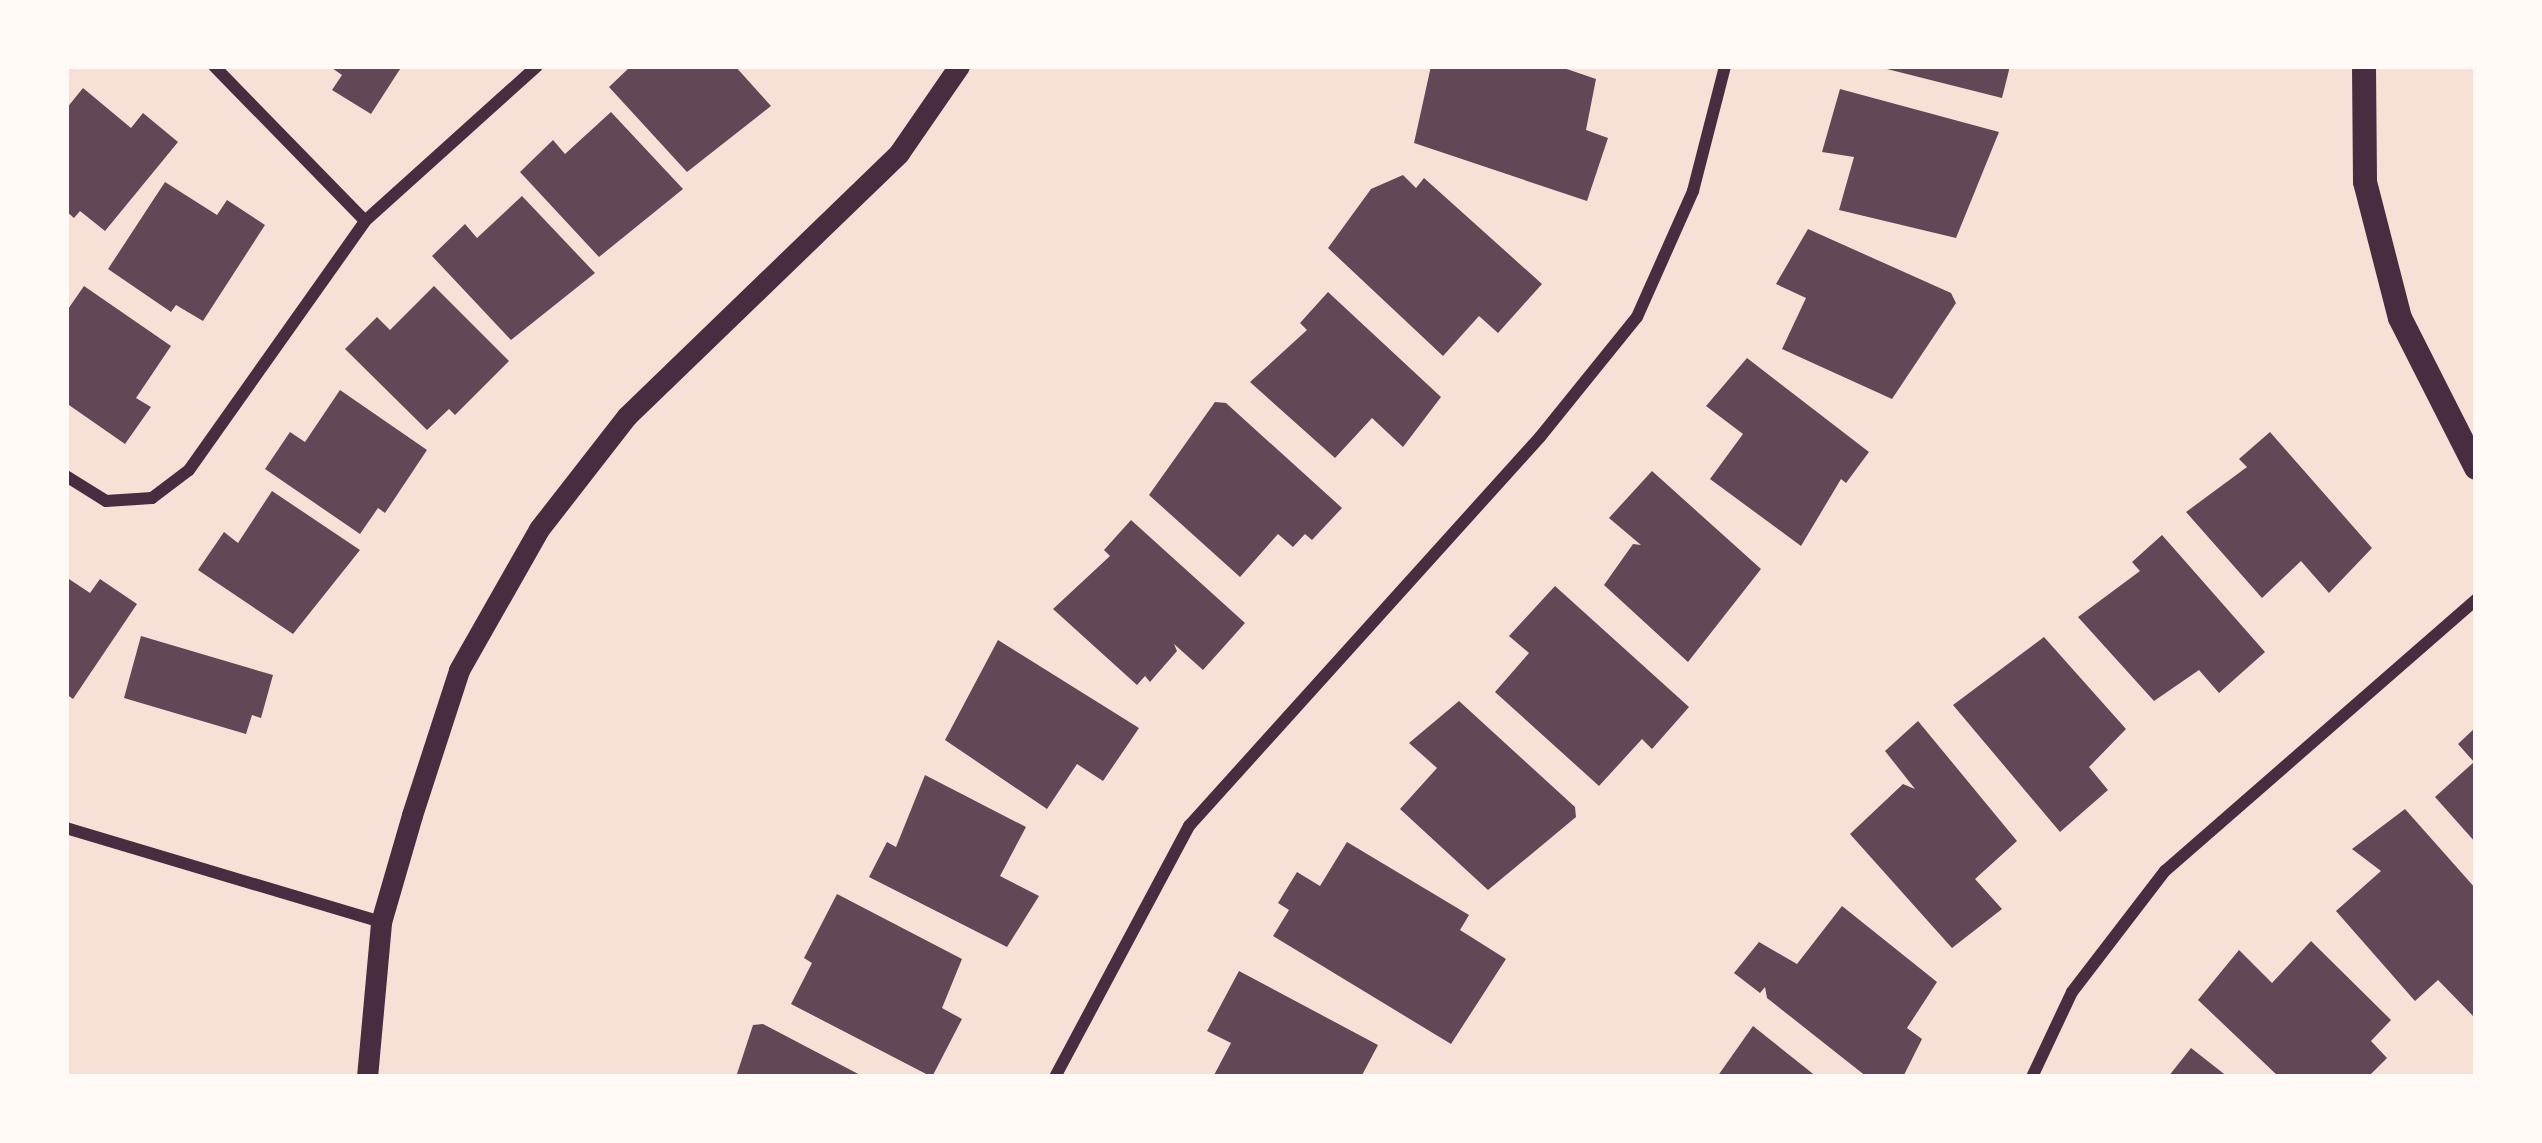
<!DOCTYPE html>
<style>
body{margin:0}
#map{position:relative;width:2542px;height:1143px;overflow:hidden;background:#f7e1d7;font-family:Barlow,sans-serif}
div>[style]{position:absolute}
.building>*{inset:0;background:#644757}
.minor>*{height:12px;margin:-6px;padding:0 6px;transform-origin:6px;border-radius:6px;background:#4a2c40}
.tertiary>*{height:21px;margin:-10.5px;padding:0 10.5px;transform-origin:10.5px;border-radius:10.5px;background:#4a2c40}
.secondary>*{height:24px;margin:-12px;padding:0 12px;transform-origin:12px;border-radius:12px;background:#4a2c40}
span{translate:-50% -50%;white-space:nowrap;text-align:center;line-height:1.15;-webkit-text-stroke:12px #fffaf5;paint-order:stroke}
.frame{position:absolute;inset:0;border:69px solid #fffaf5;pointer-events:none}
</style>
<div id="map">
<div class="building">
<div style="clip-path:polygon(329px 66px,402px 66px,371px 114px,332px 90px,342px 75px)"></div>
<div style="clip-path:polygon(631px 66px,735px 66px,771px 106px,687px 172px,609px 87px)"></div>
<div style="clip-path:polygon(1431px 66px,1558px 66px,1596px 79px,1586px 130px,1608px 138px,1587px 201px,1414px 143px)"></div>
<div style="clip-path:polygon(1875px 66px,2010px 66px,2002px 98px)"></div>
<div style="clip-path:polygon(83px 88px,131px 128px,143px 113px,178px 142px,105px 231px,80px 211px,74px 218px,66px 211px,66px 109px)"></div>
<div style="clip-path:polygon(1840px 89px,1999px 132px,1956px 238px,1839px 210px,1854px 157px,1822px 152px)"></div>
<div style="clip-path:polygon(611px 112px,683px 189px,599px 257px,520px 172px,553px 140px,565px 154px)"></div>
<div style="clip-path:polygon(1403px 175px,1416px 188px,1424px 178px,1542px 284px,1498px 333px,1479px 316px,1443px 356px,1328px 248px,1371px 189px)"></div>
<div style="clip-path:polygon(165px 182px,217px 215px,227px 200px,265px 225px,203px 321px,176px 305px,171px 312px,108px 269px)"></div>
<div style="clip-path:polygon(522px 196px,595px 273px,511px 340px,432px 256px,465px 224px,477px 238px)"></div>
<div style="clip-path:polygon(1808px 229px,1951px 293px,1956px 303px,1892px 399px,1782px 349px,1806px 298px,1776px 284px)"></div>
<div style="clip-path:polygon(84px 286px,171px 346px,136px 398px,151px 407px,125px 444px,66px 403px,66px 312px)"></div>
<div style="clip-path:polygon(434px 286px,509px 361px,455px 415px,449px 409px,427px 430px,345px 349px,377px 317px,390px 330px)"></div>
<div style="clip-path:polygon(1328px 292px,1441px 397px,1403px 447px,1372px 418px,1335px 458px,1250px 382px,1307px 330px,1300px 323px)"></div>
<div style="clip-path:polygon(1747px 358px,1869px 452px,1846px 483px,1841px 479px,1801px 546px,1710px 479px,1743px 434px,1706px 406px)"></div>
<div style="clip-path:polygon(340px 390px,427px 450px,385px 513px,378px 508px,360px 534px,265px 469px,290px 432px,305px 442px)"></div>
<div style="clip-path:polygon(1215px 402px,1226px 403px,1342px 508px,1312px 540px,1305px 534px,1293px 547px,1278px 534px,1240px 577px,1149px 495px)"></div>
<div style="clip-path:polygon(2270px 432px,2372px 548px,2329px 593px,2301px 561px,2262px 598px,2186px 512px,2247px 467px,2239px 459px)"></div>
<div style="clip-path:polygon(1652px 471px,1761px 569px,1688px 662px,1604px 585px,1633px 544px,1641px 545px,1609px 518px)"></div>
<div style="clip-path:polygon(272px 491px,360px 550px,293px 634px,198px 570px,224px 532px,238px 543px)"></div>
<div style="clip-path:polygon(1131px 520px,1245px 623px,1203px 670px,1174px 644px,1177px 651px,1150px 682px,1145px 676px,1137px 685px,1053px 609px,1110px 556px,1104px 550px)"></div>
<div style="clip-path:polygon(2162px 535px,2265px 652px,2219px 693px,2199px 670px,2154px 701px,2078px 617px,2140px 571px,2132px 562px)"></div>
<div style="clip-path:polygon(66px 577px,90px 593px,100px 579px,137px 604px,73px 699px,66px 694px)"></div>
<div style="clip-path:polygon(1555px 586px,1689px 707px,1652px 749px,1642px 739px,1599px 786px,1495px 692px,1529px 653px,1509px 636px)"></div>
<div style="clip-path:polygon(141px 636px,273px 675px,261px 718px,252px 715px,246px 734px,124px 698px)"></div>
<div style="clip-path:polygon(2044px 637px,2126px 729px,2089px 767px,2108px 790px,2060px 832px,1953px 705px)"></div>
<div style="clip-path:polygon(998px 640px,1139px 728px,1103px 781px,1077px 764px,1047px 809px,945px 740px)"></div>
<div style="clip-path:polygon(1459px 701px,1575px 807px,1576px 817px,1488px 890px,1400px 809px,1437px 768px,1409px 743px)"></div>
<div style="clip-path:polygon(1918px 721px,2017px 841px,1975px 879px,2002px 909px,1952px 948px,1850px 834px,1903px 784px,1915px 789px,1885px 751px)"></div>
<div style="clip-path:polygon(2476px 727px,2476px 843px,2435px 797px,2474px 762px,2458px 744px)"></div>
<div style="clip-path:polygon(925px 775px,1026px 827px,1000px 876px,1039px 896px,1007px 947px,869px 877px,887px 842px,896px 847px)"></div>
<div style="clip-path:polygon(2405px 809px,2476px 889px,2476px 1019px,2438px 980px,2415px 1001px,2336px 911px,2381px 871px,2352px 849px)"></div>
<div style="clip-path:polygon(1347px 842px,1469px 915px,1460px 930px,1506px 959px,1451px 1044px,1273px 936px,1289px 910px,1278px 903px,1297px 872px,1320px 886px)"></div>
<div style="clip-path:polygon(837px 894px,962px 959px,942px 1008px,962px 1019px,932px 1077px,791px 1004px,812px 963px,804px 958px)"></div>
<div style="clip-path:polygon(1842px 906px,1937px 982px,1907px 1028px,1922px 1039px,1903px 1077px,1867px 1077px,1767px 998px,1765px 987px,1760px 993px,1734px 973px,1759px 942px,1797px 964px)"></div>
<div style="clip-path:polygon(2311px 941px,2391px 1020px,2371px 1041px,2387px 1058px,2368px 1077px,2279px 1077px,2198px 1000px,2239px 950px,2272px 983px)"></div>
<div style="clip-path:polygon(1239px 971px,1378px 1045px,1361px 1077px,1213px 1077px,1231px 1043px,1207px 1031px)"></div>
<div style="clip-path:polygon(763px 1024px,864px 1077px,736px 1077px,753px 1025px)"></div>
<div style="clip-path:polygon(1753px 1026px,1817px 1077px,1717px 1077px)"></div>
<div style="clip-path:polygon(2191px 1048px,2228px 1077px,2168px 1077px)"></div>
</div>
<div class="minor">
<div style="left:214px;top:66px;width:216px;rotate:45.7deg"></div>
<div style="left:66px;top:476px;width:47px;rotate:32deg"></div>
<div style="left:106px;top:501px;width:46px;rotate:-3.7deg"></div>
<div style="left:152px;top:498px;width:46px;rotate:-37.1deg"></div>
<div style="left:189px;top:470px;width:305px;rotate:-54.7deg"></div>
<div style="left:365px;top:221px;width:232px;rotate:-42deg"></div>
<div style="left:66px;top:828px;width:329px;rotate:16.6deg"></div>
<div style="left:1055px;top:1077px;width:285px;rotate:-61.9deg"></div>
<div style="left:1189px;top:826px;width:524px;rotate:-47.94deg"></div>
<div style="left:1540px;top:437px;width:154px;rotate:-51.1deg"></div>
<div style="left:1637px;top:317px;width:138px;rotate:-66deg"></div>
<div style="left:1693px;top:191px;width:129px;rotate:-75.6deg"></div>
<div style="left:2032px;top:1077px;width:94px;rotate:-64.8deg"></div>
<div style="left:2072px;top:992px;width:153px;rotate:-52.5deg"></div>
<div style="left:2165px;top:871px;width:413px;rotate:-41.1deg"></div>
</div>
<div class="tertiary">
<div style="left:367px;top:1077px;width:156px;rotate:-84.8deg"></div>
<div style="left:381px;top:922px;width:111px;rotate:-73.8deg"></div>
<div style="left:412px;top:815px;width:152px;rotate:-72deg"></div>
<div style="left:459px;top:670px;width:162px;rotate:-60.4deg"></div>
<div style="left:539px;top:529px;width:143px;rotate:-52.1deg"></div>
<div style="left:627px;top:416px;width:378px;rotate:-44deg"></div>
<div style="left:899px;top:153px;width:106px;rotate:-55.4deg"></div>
</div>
<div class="secondary">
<div style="left:2364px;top:66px;width:116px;rotate:89.5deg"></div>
<div style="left:2365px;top:182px;width:140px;rotate:75.6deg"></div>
<div style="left:2400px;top:318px;width:168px;rotate:63.1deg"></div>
</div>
<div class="frame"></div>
</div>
